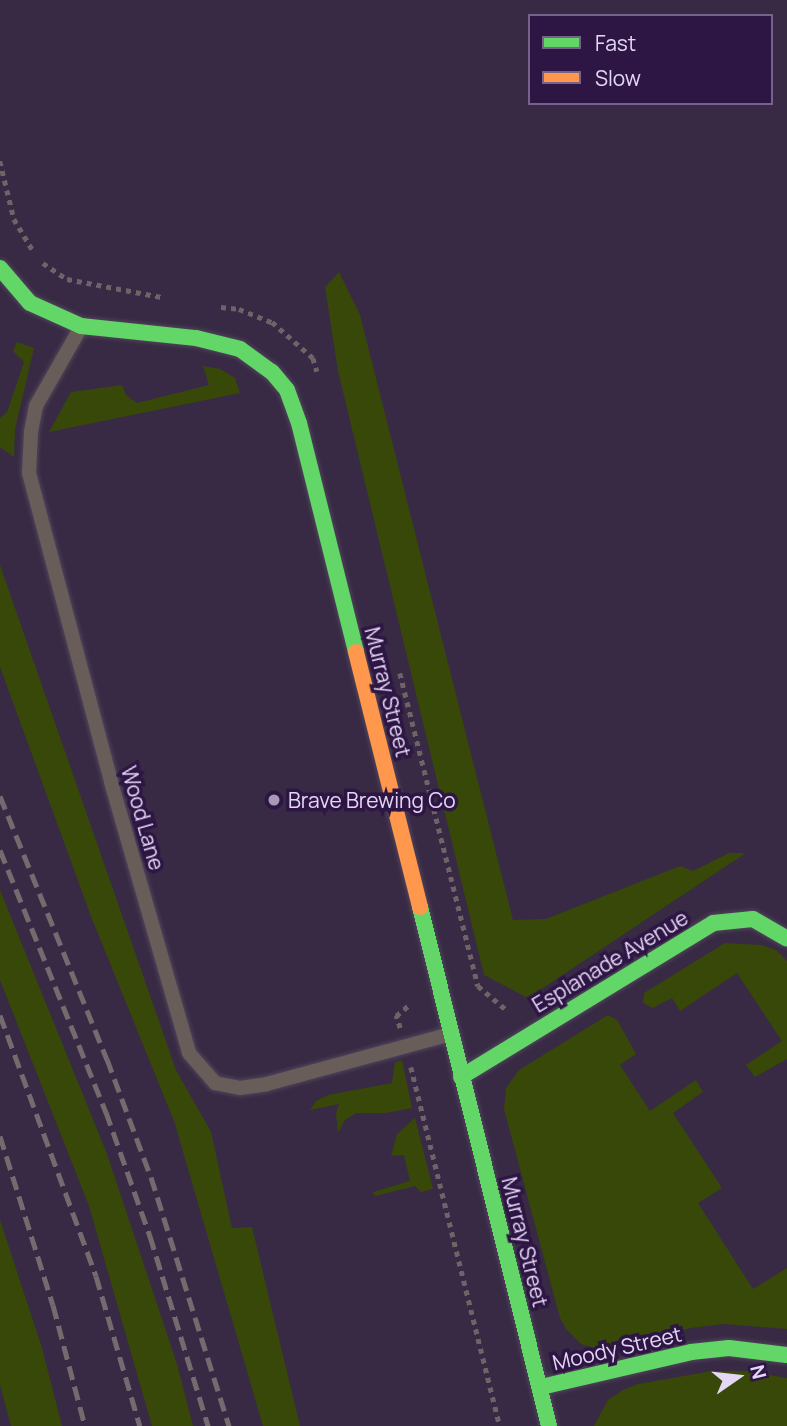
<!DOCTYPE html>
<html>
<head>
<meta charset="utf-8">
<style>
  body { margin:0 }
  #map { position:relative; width:787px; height:1426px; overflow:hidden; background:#382a44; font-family:Manrope,sans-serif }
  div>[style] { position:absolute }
  .green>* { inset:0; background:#374809 }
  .path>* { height:4.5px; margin-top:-2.25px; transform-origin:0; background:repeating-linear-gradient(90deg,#6e6366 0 5px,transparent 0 10px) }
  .roads { filter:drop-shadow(0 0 2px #50455b) drop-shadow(0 0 2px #50455b) }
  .lane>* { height:14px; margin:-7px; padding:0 7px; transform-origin:7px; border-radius:7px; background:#685d59 }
  .fast>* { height:16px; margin:-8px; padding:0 8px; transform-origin:8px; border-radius:8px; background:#63d668 }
  .slow>* { height:16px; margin:-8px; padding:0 8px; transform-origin:8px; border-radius:8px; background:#ff974d }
  .rail>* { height:5px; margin-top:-2.5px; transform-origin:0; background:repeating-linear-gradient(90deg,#746b6f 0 14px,transparent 0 21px) }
  .dots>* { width:19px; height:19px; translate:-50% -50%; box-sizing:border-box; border:4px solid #2e1644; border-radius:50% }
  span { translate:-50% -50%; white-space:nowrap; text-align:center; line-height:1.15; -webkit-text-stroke:7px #2e1644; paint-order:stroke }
  .street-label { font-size:21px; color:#e4d7f4 }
  .poi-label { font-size:21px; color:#e4d7f4 }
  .left { translate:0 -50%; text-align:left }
  .legend { position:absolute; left:528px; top:14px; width:245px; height:91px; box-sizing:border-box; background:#2e1644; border:2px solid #77638a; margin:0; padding:9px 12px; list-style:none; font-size:21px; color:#e4d7f4 }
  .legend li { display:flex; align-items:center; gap:14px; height:35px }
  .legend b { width:35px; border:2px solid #77638a }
  .north { position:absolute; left:703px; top:1342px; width:70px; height:70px; -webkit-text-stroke:5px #2e1644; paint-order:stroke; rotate:76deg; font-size:19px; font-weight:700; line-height:28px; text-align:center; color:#e4d7f4 }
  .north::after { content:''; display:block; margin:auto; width:24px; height:32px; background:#e4d7f4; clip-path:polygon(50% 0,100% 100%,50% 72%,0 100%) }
</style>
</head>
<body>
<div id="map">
  <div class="green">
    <i style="clip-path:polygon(339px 272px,360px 315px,513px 920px,546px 919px,680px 866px,693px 871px,729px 853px,746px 853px,528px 998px,484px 975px,338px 371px,325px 287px)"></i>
    <i style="clip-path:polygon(17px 342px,34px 348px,15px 429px,14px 457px,0 447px,0 418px,7px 412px,24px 362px,13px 351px)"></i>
    <i style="clip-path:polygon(203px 366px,220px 369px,235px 378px,240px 393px,49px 432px,71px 392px,122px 385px,126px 395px,137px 403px,209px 385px)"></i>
    <i style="clip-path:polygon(0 565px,176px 1070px,211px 1132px,232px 1228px,252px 1227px,300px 1426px,263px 1426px,174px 1121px,92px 919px,0 667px)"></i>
    <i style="clip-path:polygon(0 890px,107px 1154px,177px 1364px,193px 1426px,152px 1426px,89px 1206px,0 980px)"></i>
    <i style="clip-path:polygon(725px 943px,762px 945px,776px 950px,787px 961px,787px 1059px,755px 1077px,746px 1065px,782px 1041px,737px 973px,680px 1011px,672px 998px,653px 1008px,643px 1003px,644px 993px)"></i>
    <i style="clip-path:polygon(608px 1015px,617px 1020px,636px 1054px,620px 1065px,650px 1111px,696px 1080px,703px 1092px,673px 1113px,722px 1188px,698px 1203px,753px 1289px,787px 1268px,787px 1329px,724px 1324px,691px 1328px,598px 1349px,581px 1344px,566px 1329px,560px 1318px,504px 1109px,506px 1088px,519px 1070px)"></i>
    <i style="clip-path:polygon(402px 1060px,412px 1108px,386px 1113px,356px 1113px,345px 1120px,338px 1133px,336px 1113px,339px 1104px,310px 1110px,316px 1101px,328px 1095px,392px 1083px,395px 1062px)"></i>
    <i style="clip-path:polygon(415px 1118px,433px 1189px,421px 1192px,415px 1186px,375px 1196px,373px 1192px,410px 1181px,404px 1155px,391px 1156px,397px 1134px)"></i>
    <i style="clip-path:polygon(0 1220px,42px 1348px,62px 1426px,11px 1426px,0 1385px)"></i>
    <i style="clip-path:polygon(712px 1371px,747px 1371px,787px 1378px,787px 1426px,594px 1426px,608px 1400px,623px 1390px,638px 1384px)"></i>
  </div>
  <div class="path">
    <i style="left:0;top:161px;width:60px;rotate:76.4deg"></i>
    <i style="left:14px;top:219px;width:37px;rotate:59deg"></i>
    <i style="left:43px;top:263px;width:29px;rotate:34deg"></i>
    <i style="left:67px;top:279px;width:96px;rotate:10.8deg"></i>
    <i style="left:221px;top:307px;width:18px;rotate:6deg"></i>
    <i style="left:239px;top:309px;width:35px;rotate:22deg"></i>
    <i style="left:272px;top:322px;width:55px;rotate:41.3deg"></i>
    <i style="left:313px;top:358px;width:14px;rotate:73deg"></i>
    <i style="left:400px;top:673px;width:323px;rotate:76deg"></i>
    <i style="left:478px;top:986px;width:39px;rotate:40deg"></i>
    <i style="left:400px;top:1028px;width:13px;rotate:-108deg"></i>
    <i style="left:396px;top:1016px;width:17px;rotate:-40deg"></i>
    <i style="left:411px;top:1067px;width:370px;rotate:76.1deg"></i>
  </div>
  <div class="roads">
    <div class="lane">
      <i style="left:81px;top:327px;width:91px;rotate:119.7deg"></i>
      <i style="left:36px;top:406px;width:26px;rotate:101deg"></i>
      <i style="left:31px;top:432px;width:41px;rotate:92.8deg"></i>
      <i style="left:29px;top:473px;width:320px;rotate:75.1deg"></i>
      <i style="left:111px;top:782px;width:282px;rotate:73.9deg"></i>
      <i style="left:189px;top:1053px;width:40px;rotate:49deg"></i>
      <i style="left:215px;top:1083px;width:25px;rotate:11deg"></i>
      <i style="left:240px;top:1088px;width:27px;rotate:-8deg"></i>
      <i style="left:267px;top:1084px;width:191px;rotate:-15.2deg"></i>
    </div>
    <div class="fast">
      <i style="left:0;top:268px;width:46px;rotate:49.4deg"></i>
      <i style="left:30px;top:303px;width:56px;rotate:24.3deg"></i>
      <i style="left:81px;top:326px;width:116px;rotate:6deg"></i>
      <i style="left:196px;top:338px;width:45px;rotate:14deg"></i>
      <i style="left:240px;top:349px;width:39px;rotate:36deg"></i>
      <i style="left:272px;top:372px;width:23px;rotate:50deg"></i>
      <i style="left:287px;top:390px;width:35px;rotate:70deg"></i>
      <i style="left:299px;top:423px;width:236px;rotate:76deg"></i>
      <i style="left:420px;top:907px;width:535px;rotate:76.04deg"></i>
      <i style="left:461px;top:1077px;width:295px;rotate:-31.4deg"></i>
      <i style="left:713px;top:923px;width:40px;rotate:-5.7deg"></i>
      <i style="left:753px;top:919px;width:39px;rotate:30deg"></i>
      <i style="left:541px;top:1387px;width:154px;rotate:-13.1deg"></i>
      <i style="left:691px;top:1352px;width:38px;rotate:-6deg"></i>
      <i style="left:729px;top:1348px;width:58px;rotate:6.9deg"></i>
    </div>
    <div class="slow">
      <i style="left:356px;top:652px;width:263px;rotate:75.9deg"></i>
    </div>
  </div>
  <div class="rail">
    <i style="left:0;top:796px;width:284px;rotate:67.9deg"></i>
    <i style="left:107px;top:1059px;width:126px;rotate:69.6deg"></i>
    <i style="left:151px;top:1177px;width:261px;rotate:72.6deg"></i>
    <i style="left:0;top:850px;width:283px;rotate:68deg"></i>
    <i style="left:106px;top:1112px;width:132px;rotate:70.5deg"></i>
    <i style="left:150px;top:1236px;width:199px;rotate:73deg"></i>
    <i style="left:0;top:1015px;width:278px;rotate:69.8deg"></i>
    <i style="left:96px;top:1276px;width:156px;rotate:73.7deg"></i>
    <i style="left:0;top:1136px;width:177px;rotate:72.6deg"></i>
    <i style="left:53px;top:1305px;width:125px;rotate:75.2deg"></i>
  </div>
  <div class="dots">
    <i style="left:274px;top:800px;background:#a89ab6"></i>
  </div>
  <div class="street-label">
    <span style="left:388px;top:692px;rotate:76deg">Murray Street</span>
    <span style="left:143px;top:818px;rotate:74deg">Wood Lane</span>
    <span style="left:610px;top:961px;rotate:-31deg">Esplanade Avenue</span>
    <span style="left:525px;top:1242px;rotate:76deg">Murray Street</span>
    <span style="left:617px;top:1348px;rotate:-13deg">Moody Street</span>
  </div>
  <div class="poi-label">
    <span class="left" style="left:288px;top:800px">Brave Brewing Co</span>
  </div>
  <ul class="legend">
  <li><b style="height:9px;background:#63d668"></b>Fast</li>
  <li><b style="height:9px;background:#ff974d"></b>Slow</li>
  </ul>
  <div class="north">N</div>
</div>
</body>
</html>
